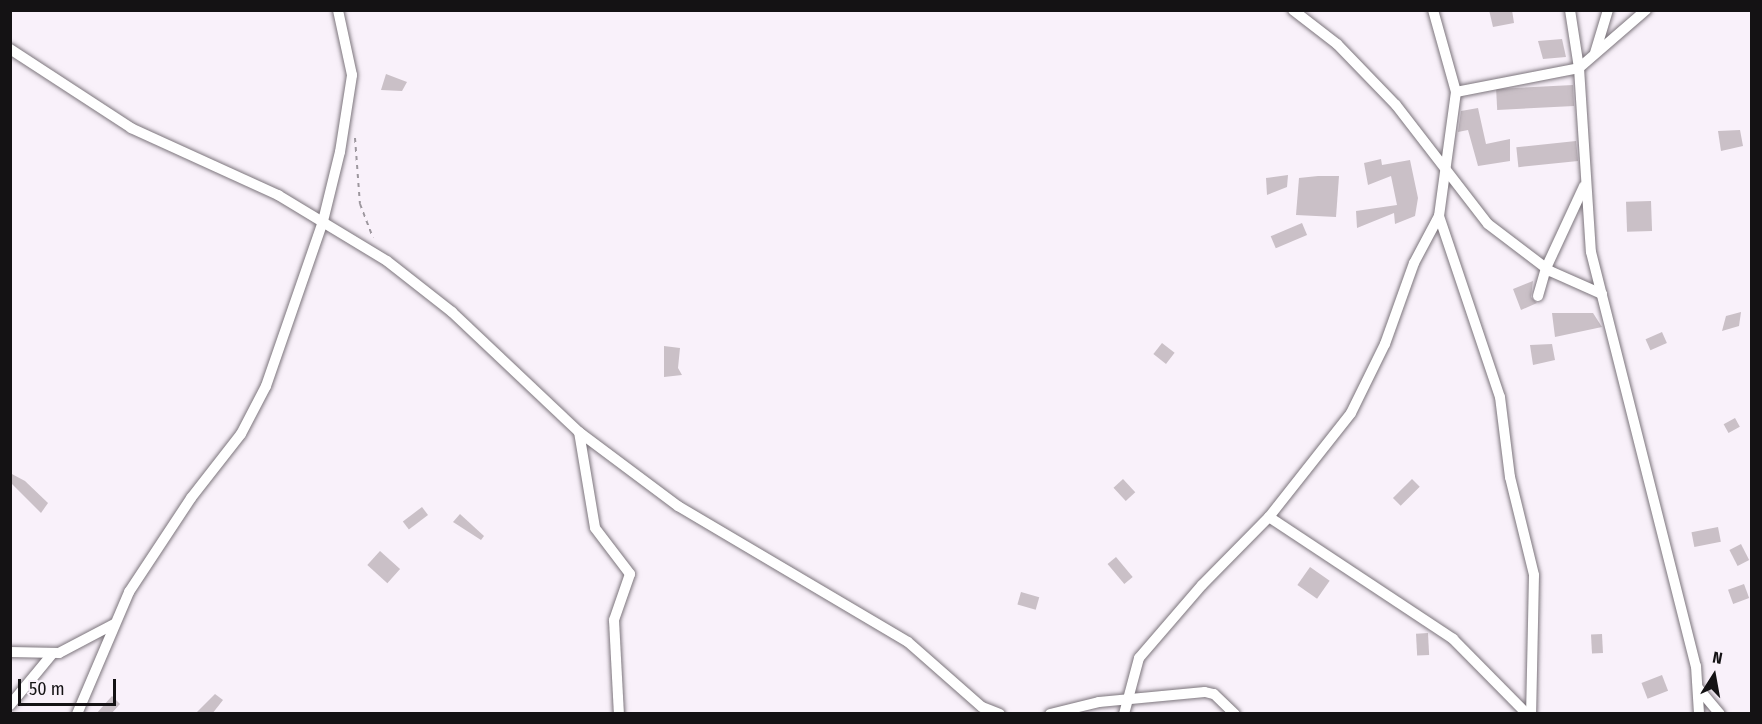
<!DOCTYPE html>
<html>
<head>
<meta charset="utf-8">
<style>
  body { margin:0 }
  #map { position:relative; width:1762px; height:724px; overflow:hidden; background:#f9f1fa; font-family:"Fira Sans Condensed",sans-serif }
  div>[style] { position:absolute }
  .building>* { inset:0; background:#cac0c7; transform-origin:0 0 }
  .path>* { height:2px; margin-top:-1px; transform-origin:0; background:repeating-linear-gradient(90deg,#9d979e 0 4.5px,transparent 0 9px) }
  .roads { filter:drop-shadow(0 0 2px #7c757c) drop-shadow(0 0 2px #7c757c) }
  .minor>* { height:10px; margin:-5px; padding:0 5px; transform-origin:5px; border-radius:5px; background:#fff }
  span { translate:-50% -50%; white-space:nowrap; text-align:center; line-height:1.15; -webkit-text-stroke:6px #f9f1fa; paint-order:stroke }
  .frame { position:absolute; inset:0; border:12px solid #141214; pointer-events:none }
  .north { position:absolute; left:1684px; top:646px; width:60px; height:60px; -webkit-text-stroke:4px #f9f1fa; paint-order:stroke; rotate:11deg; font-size:16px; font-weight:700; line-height:24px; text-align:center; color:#141214 }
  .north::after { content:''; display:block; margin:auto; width:21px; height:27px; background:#141214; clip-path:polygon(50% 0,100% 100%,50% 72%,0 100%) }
  .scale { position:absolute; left:18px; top:679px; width:98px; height:27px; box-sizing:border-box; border:3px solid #141214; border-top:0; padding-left:8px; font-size:18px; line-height:21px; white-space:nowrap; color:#141214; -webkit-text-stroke:4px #f9f1fa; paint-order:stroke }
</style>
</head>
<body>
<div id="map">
  <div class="building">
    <i style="clip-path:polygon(1489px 10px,1512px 10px,1514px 23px,1493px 27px)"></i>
    <i style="clip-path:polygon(1562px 39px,1566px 57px,1543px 59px,1538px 41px)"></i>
    <i style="clip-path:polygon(386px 74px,407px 82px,402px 91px,381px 90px)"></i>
    <i style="left:1573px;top:85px;width:21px;height:77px;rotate:87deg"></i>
    <i style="clip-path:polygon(1478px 108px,1486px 144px,1510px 139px,1510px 161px,1478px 166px,1468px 130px,1458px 132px,1461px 111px)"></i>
    <i style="clip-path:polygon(1740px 130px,1743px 146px,1721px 151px,1718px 131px)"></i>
    <i style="left:1576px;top:141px;width:20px;height:60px;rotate:84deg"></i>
    <i style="clip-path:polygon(1381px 159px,1382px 165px,1410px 160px,1418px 198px,1415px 216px,1395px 224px,1394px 213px,1357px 228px,1356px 211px,1397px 205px,1391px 176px,1368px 185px,1364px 163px)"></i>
    <i style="clip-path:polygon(1288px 175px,1287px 187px,1267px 195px,1266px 178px)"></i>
    <i style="clip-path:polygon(1318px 176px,1339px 176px,1336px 217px,1296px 215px,1299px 178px)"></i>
    <i style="left:1651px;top:201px;width:30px;height:25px;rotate:88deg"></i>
    <i style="left:1302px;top:223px;width:13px;height:34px;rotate:67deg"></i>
    <i style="clip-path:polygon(1533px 281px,1531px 297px,1537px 303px,1521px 310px,1513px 289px)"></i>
    <i style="clip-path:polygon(1741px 312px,1739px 326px,1722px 331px,1726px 316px)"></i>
    <i style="clip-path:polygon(1552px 313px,1593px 313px,1602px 327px,1555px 337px)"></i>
    <i style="left:1662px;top:332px;width:12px;height:18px;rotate:66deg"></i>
    <i style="left:1162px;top:343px;width:16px;height:14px;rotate:38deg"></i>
    <i style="clip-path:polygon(1552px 344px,1555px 360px,1533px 365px,1530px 345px)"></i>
    <i style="clip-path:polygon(664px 346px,680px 348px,678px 368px,682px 375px,664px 377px)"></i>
    <i style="left:1735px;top:418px;width:10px;height:13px;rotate:61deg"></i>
    <i style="clip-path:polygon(10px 473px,25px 481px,48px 503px,41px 513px,10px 482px)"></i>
    <i style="left:1123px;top:479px;width:18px;height:13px;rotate:47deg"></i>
    <i style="left:1412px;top:479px;width:11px;height:27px;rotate:45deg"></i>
    <i style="left:422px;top:507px;width:10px;height:24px;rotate:53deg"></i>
    <i style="clip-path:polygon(460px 514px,484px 536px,481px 540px,453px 522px)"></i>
    <i style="left:1718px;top:527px;width:15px;height:27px;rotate:79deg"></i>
    <i style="left:1741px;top:544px;width:18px;height:13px;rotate:63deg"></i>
    <i style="left:380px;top:551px;width:27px;height:19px;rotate:42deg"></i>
    <i style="left:1116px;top:557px;width:26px;height:11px;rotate:50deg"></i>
    <i style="left:1310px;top:567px;width:24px;height:22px;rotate:35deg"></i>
    <i style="left:1744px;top:584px;width:15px;height:17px;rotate:70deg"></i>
    <i style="left:1021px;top:592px;width:19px;height:13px;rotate:16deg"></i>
    <i style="left:1428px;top:633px;width:22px;height:12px;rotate:87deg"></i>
    <i style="left:1602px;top:634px;width:19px;height:11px;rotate:87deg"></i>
    <i style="left:1662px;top:675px;width:17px;height:22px;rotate:69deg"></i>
    <i style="clip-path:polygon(215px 694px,223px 700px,212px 714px,195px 714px)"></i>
    <i style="clip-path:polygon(112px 696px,120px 704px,111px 714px,96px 714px)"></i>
  </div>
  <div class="path">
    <i style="left:355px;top:138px;width:66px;rotate:85.7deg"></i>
    <i style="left:360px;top:204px;width:36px;rotate:69deg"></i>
  </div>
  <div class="roads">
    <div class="minor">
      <i style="left:1293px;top:10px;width:56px;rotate:37.7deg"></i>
      <i style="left:1337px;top:44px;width:85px;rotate:46deg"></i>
      <i style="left:1396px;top:105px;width:150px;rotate:52.3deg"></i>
      <i style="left:1488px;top:224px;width:78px;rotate:37.2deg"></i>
      <i style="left:1550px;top:271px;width:57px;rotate:23.9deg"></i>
      <i style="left:1433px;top:10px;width:85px;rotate:74.3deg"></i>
      <i style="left:1570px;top:10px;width:59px;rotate:81.2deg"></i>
      <i style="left:1579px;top:68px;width:184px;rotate:86.3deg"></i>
      <i style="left:1591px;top:252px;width:427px;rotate:75.8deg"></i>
      <i style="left:1696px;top:666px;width:48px;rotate:86.4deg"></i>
      <i style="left:10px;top:49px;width:145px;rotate:33.1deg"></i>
      <i style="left:131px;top:128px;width:162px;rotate:24.5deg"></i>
      <i style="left:278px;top:195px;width:127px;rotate:31.2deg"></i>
      <i style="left:387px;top:261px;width:83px;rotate:38.1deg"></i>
      <i style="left:452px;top:312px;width:175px;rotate:43.4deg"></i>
      <i style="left:579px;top:432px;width:124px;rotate:36.8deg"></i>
      <i style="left:678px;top:506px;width:267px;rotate:30.6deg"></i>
      <i style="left:908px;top:642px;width:98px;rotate:41.3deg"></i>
      <i style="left:982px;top:707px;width:19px;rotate:21deg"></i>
      <i style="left:1595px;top:53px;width:45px;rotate:-73.2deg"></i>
      <i style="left:1439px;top:216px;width:191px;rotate:71.4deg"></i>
      <i style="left:1500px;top:397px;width:81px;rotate:82.9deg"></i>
      <i style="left:1510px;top:477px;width:101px;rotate:76.2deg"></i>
      <i style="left:1534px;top:575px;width:139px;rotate:91.2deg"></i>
      <i style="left:1538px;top:296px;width:29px;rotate:-74deg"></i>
      <i style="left:1546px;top:268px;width:90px;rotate:-65.1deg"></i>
      <i style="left:579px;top:432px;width:97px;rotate:80.5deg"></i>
      <i style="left:595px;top:528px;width:58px;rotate:52.7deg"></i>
      <i style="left:630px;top:574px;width:49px;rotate:109.2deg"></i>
      <i style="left:614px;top:620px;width:94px;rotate:87deg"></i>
      <i style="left:1269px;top:517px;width:221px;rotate:33.5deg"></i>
      <i style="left:1453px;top:639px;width:105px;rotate:45.4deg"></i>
      <i style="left:10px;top:652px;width:49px;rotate:1.2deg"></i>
      <i style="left:59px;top:653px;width:62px;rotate:-27.8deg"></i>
      <i style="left:1698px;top:688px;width:34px;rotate:50deg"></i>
      <i style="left:10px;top:705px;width:67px;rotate:-50.4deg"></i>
      <i style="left:77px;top:714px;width:133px;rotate:-66.9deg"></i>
      <i style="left:129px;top:592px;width:113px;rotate:-56.6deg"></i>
      <i style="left:191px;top:498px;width:81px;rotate:-52deg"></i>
      <i style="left:241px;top:434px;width:54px;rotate:-62.5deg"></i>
      <i style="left:266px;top:386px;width:175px;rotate:-70.9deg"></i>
      <i style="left:323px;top:221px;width:71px;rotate:-76.2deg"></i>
      <i style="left:340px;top:152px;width:78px;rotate:-81.1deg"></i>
      <i style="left:352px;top:75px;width:66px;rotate:-102.2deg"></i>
      <i style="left:1050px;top:714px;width:50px;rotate:-13.8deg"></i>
      <i style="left:1099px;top:702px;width:106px;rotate:-5.4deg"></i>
      <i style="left:1205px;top:692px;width:9px;rotate:13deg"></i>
      <i style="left:1214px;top:694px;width:29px;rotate:44deg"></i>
      <i style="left:1124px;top:714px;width:58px;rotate:-75deg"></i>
      <i style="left:1139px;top:658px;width:96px;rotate:-49.2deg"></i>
      <i style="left:1202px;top:585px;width:95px;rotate:-45.4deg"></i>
      <i style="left:1269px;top:517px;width:132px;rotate:-51.7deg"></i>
      <i style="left:1351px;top:413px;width:77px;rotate:-63.8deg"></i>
      <i style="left:1385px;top:344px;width:86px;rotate:-70.3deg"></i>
      <i style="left:1414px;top:263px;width:53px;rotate:-62deg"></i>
      <i style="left:1439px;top:216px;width:125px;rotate:-82.2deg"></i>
      <i style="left:1456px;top:92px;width:125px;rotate:-11deg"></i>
      <i style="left:1579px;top:68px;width:89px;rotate:-40.9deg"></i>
    </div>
  </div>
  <div class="frame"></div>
  <div class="north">N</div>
  <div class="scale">50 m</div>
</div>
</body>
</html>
